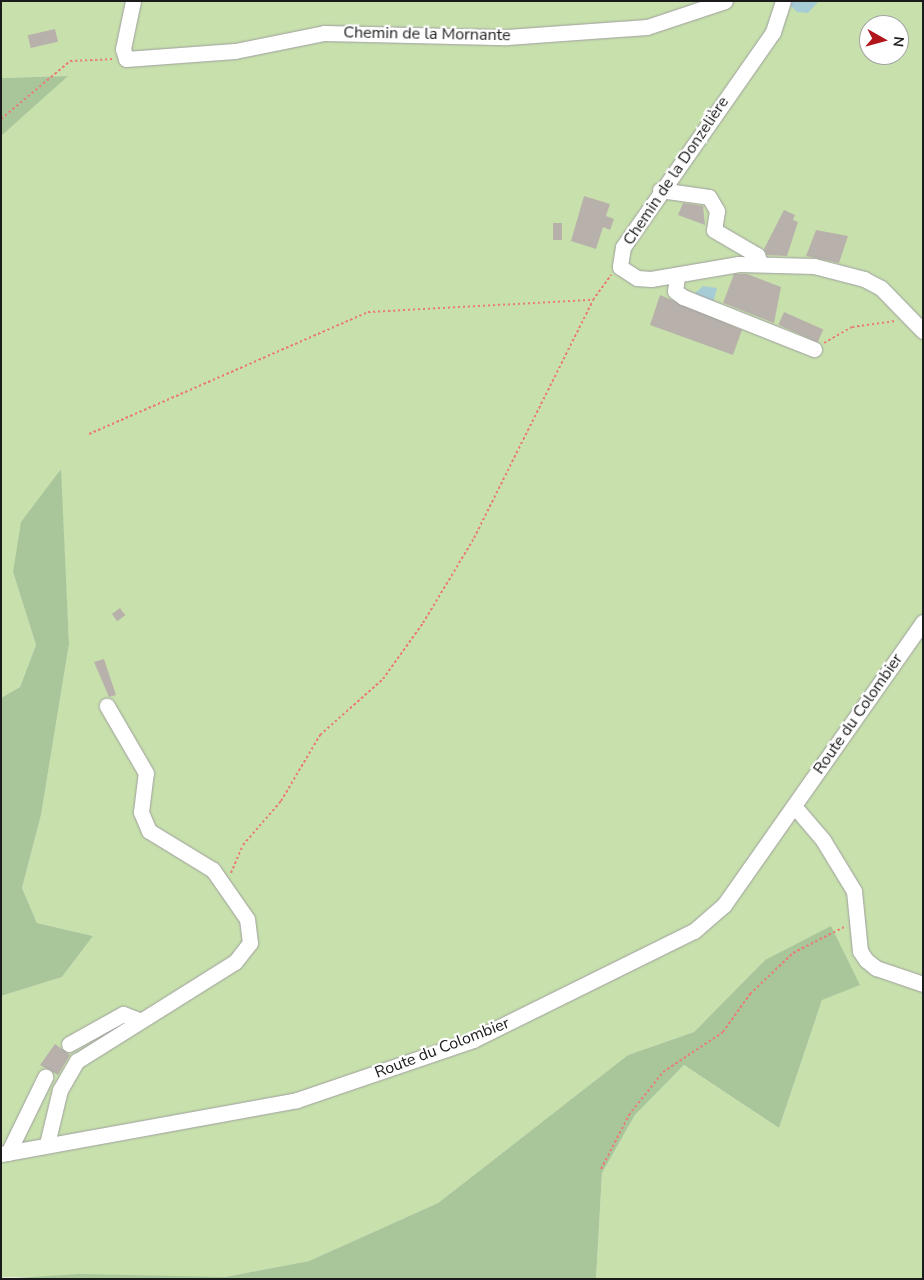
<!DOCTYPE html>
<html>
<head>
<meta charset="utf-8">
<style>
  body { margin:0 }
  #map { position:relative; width:924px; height:1280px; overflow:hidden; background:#ebe8e2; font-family:"Nunito Sans",sans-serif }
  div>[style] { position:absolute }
  .grass>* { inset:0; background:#c8e1ac }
  .forest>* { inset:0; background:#a9c69b }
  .water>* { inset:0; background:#a6ccd5 }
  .building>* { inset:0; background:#b8b1ab; transform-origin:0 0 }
  .path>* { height:2px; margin-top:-1px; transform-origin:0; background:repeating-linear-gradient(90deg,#e97c75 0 2.5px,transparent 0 5px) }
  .roads { filter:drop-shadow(0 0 1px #9f9f9f) drop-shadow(0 0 1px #9f9f9f) }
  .minor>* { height:15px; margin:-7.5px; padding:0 7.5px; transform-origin:7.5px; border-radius:7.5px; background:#fff }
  span { translate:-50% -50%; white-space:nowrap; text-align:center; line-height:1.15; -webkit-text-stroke:4.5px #fff; paint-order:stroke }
  .street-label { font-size:16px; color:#1b1b1b }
  .frame { position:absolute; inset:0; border:2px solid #1b1b1b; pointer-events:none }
  .north { position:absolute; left:859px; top:15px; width:50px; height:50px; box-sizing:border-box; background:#fff; border:1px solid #a4a4a4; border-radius:50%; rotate:97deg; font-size:14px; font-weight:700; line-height:20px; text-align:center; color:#1b1b1b }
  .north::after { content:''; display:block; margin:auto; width:18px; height:22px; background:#b0161c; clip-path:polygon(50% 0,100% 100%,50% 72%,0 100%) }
</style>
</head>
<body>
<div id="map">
  <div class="grass">
    <i style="clip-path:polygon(evenodd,1px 1px,923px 1px,923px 1279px,596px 1279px,602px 1173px,635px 1115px,684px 1065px,779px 1128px,822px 1000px,765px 960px,694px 1032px,628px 1055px,438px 1203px,309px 1261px,225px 1277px,1px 1277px,1px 996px,62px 977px,93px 936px,37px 923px,22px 888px,41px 815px,69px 644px,60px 469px,13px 572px,36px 645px,20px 687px,1px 698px,1px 133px,67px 76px,1px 78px,1px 1px,869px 25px,899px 25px,899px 55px,869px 55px,869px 25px)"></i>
  </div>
  <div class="forest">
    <i style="clip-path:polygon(68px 76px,1px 136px,1px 78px)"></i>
    <i style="clip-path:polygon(61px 469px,69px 644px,41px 815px,22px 888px,37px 923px,93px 936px,62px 977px,1px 996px,1px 698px,20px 687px,36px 645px,13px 572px,21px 522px)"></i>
    <i style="clip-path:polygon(831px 926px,860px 985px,822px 1000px,779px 1128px,684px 1065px,635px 1115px,602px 1173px,596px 1279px,1px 1279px,79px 1274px,225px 1277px,309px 1261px,438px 1203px,628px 1055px,694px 1032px,765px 960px)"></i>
  </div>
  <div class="water">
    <i style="clip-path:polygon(819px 1px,808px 13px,797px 12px,787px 2px)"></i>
    <i style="clip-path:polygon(703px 286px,717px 288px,713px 303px,692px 296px)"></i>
  </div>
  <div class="building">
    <i style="left:55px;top:29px;width:13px;height:28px;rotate:77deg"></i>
    <i style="clip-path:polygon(584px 196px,610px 204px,606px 216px,614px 219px,610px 230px,603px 227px,596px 249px,571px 241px)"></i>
    <i style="clip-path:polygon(683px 203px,703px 206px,705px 225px,678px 215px)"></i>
    <i style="clip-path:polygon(784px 210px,795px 215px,793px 220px,798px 222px,787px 256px,767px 255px,764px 249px)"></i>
    <i style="left:553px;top:223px;width:9px;height:17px"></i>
    <i style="clip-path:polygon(816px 230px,848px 236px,839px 263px,806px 256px)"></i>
    <i style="clip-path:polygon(734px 274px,747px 274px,781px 287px,774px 323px,723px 303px)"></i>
    <i style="clip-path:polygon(660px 295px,742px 330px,733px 355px,650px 325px)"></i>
    <i style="left:784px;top:312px;width:43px;height:14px;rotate:24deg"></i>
    <i style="left:120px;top:608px;width:9px;height:10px;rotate:54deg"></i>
    <i style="clip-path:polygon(104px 659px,116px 695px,109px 697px,94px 662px)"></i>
    <i style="clip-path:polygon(55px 1044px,70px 1055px,58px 1075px,40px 1065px)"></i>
  </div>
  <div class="path">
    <i style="left:1px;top:119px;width:90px;rotate:-40deg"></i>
    <i style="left:70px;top:61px;width:44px;rotate:-2.6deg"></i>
    <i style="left:824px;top:343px;width:32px;rotate:-30deg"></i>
    <i style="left:852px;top:327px;width:44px;rotate:-7.8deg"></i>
    <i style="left:89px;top:434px;width:305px;rotate:-23.6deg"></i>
    <i style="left:368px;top:312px;width:225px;rotate:-3.1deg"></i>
    <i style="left:231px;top:873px;width:30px;rotate:-67deg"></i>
    <i style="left:243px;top:845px;width:58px;rotate:-49.2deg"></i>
    <i style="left:281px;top:801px;width:77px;rotate:-59.4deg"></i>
    <i style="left:320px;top:735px;width:84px;rotate:-41.6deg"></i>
    <i style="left:383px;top:679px;width:69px;rotate:-54.5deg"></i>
    <i style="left:423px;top:623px;width:99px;rotate:-59deg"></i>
    <i style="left:474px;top:538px;width:266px;rotate:-63.4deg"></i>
    <i style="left:593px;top:300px;width:31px;rotate:-54deg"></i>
    <i style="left:601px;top:1169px;width:61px;rotate:-62.6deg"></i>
    <i style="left:629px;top:1115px;width:55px;rotate:-51.7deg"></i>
    <i style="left:663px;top:1072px;width:72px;rotate:-33.7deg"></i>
    <i style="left:723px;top:1032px;width:47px;rotate:-54.6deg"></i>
    <i style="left:750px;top:994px;width:59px;rotate:-43.6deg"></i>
    <i style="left:793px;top:953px;width:57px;rotate:-27deg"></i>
  </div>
  <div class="roads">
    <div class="minor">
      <i style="left:133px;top:1px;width:49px;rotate:101.8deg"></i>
      <i style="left:123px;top:49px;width:10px;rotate:73deg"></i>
      <i style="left:126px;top:59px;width:109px;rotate:-4.2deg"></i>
      <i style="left:235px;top:51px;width:91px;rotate:-11.4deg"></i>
      <i style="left:324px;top:33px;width:183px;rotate:1.3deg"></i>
      <i style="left:507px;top:37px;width:140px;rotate:-4.1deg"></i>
      <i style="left:647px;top:27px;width:82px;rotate:-18.4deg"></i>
      <i style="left:783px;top:1px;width:33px;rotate:108deg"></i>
      <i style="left:773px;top:32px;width:262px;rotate:124.9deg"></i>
      <i style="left:623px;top:247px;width:20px;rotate:99deg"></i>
      <i style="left:620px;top:267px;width:20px;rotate:33deg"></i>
      <i style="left:637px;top:278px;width:14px;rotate:4deg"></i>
      <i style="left:651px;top:279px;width:89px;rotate:-9.7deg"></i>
      <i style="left:739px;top:264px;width:75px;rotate:1.5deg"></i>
      <i style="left:814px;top:266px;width:52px;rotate:14.6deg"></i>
      <i style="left:864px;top:279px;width:19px;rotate:28deg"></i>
      <i style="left:881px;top:288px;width:60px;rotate:45.7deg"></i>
      <i style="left:660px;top:190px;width:49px;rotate:8.1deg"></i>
      <i style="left:709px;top:197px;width:16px;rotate:60deg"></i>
      <i style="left:717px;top:211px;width:19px;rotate:99deg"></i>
      <i style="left:714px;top:230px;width:50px;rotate:30.2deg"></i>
      <i style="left:757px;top:255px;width:9px;rotate:69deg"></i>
      <i style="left:677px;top:277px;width:14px;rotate:98deg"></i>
      <i style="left:675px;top:291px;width:10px;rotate:37deg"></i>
      <i style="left:683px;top:297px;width:141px;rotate:21.7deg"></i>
      <i style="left:794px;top:806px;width:45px;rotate:49.5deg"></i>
      <i style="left:823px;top:840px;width:60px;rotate:58.7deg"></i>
      <i style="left:854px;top:891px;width:60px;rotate:84.3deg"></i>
      <i style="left:860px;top:951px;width:11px;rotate:56deg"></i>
      <i style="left:866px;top:960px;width:13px;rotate:39deg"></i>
      <i style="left:876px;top:968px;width:50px;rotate:18.8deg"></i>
      <i style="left:69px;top:1044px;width:62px;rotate:-29.1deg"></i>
      <i style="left:123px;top:1014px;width:17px;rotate:21deg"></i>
      <i style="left:47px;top:1144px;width:56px;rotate:-76.5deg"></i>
      <i style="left:60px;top:1090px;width:34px;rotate:-60deg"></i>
      <i style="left:77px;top:1061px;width:186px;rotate:-32.1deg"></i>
      <i style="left:235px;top:962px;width:24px;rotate:-52deg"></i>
      <i style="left:250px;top:943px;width:24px;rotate:-97deg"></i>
      <i style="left:247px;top:919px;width:60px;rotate:-124.8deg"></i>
      <i style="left:213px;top:870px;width:75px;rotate:-148.6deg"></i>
      <i style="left:149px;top:831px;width:21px;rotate:-113deg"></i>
      <i style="left:141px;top:812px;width:39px;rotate:-83deg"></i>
      <i style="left:146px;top:773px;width:78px;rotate:-120.2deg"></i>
      <i style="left:8px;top:1153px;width:85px;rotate:-64deg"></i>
      <i style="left:1px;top:1154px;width:301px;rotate:-10.3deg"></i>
      <i style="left:297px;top:1100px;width:186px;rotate:-18.8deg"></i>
      <i style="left:473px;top:1040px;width:246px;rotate:-26.3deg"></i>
      <i style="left:694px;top:931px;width:40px;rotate:-41deg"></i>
      <i style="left:724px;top:905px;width:346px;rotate:-54.9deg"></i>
    </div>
  </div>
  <div class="street-label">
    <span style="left:427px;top:34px;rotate:1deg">Chemin de la Mornante</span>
    <span style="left:676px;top:171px;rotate:-56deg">Chemin de la Donzelière</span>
    <span style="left:858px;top:714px;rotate:-55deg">Route du Colombier</span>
    <span style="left:442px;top:1048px;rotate:-21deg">Route du Colombier</span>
  </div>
  <div class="frame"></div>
  <div class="north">N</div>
</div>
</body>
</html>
